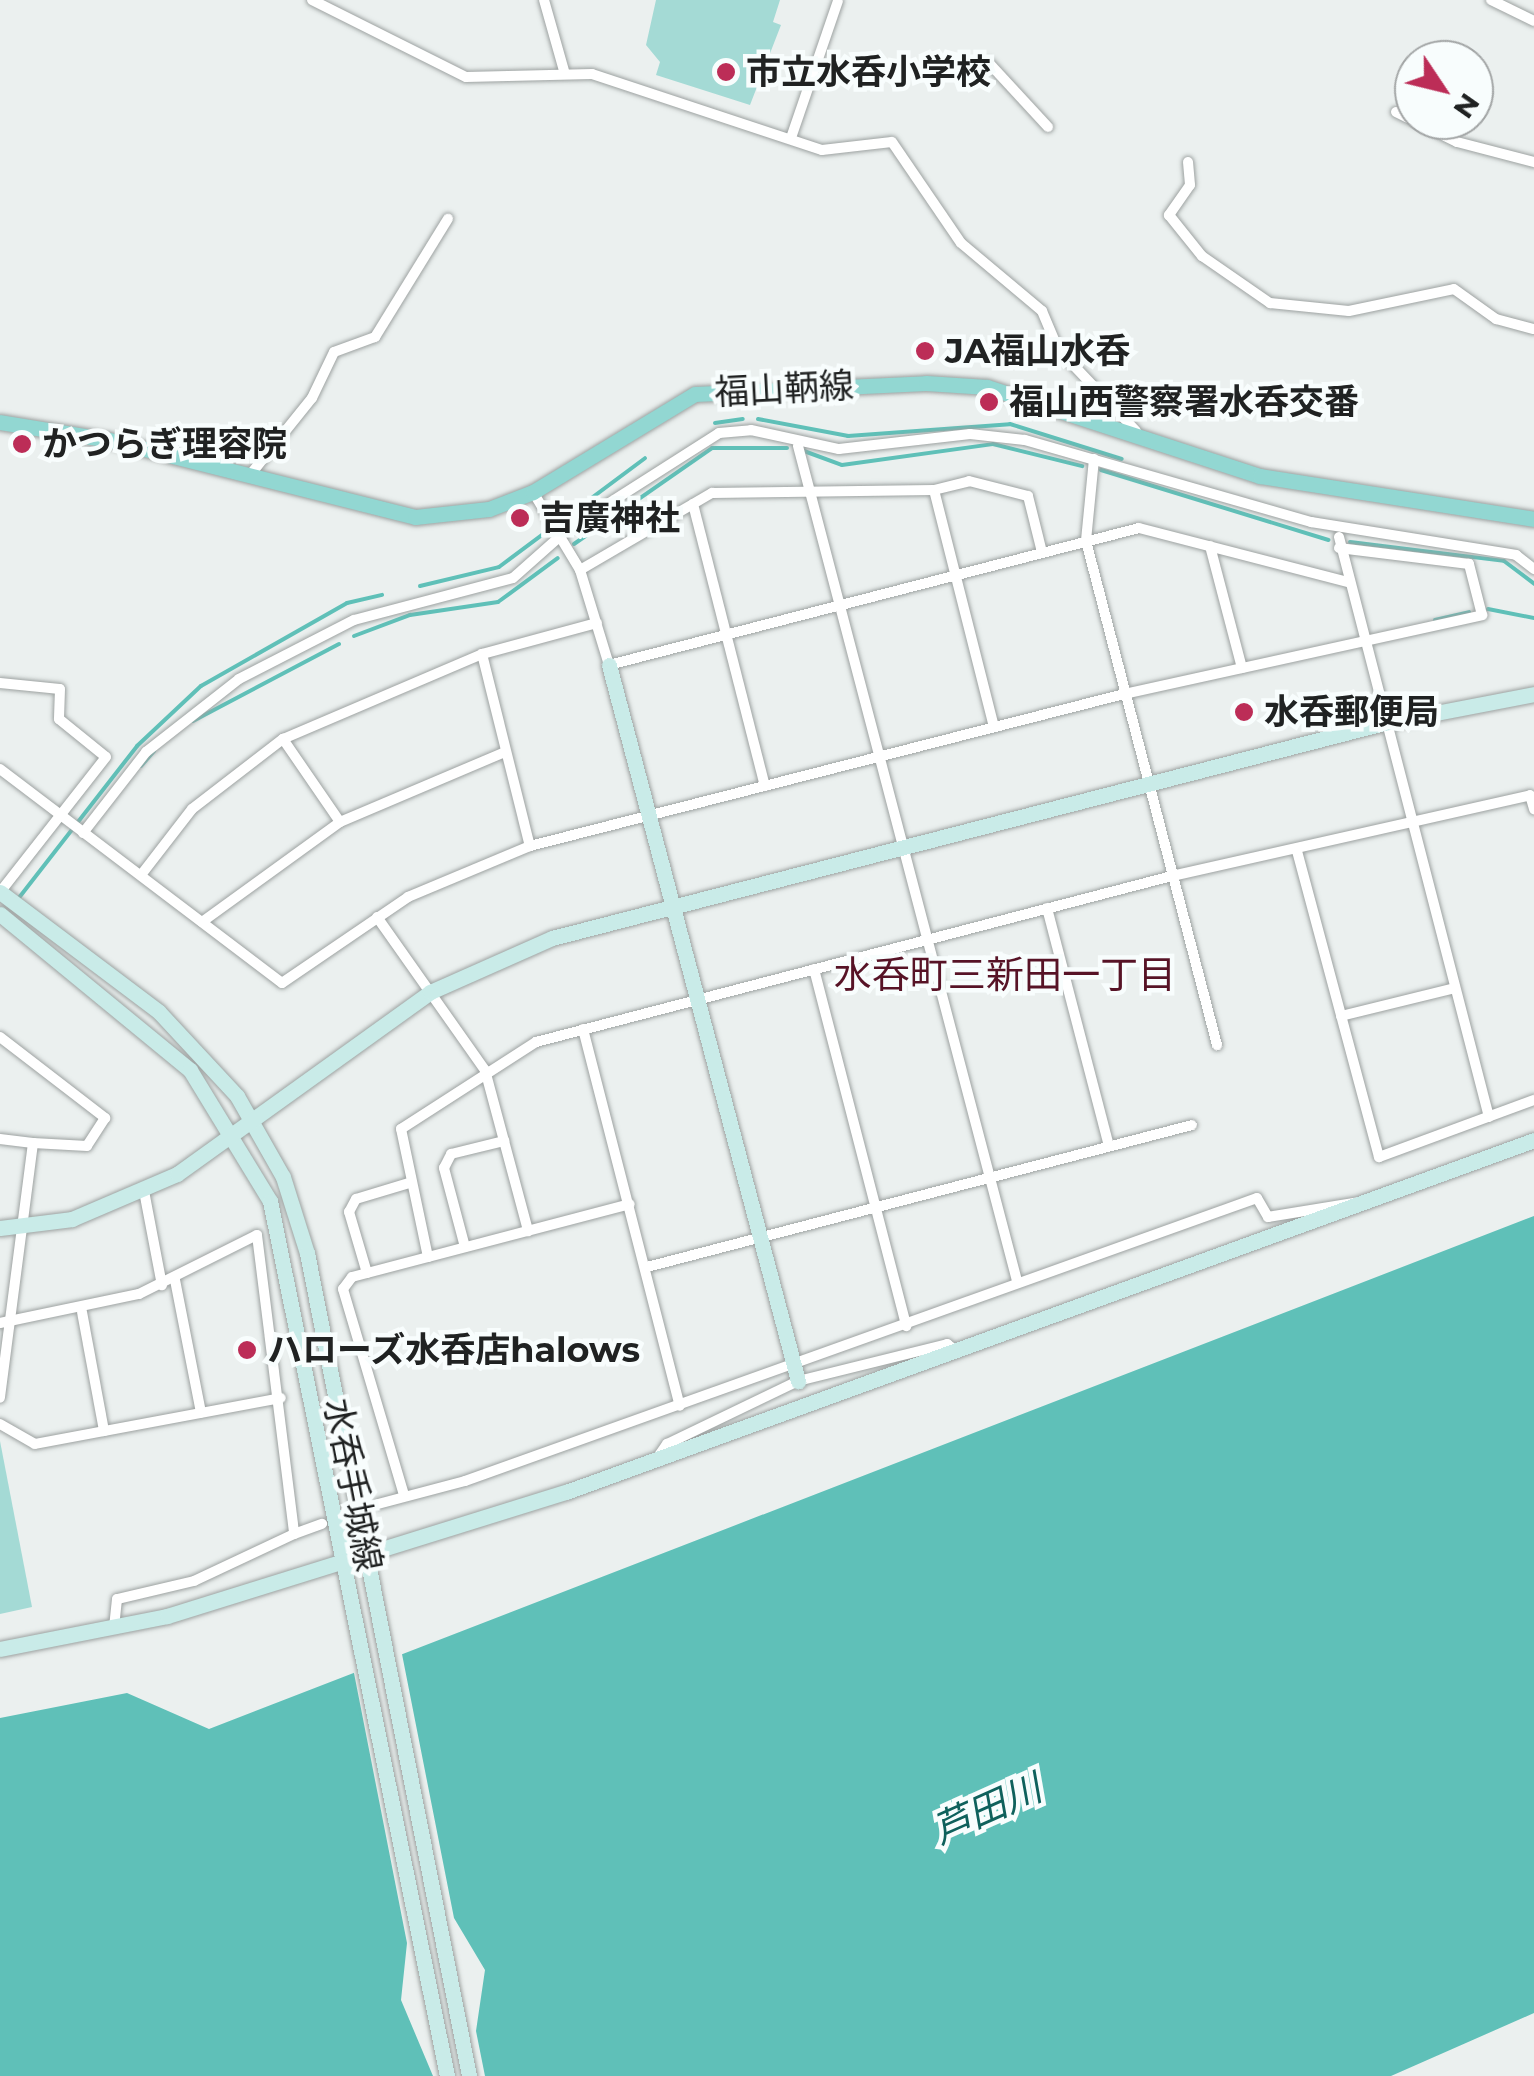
<!DOCTYPE html>
<html>
<head>
<meta charset="utf-8">
<style>
  body { margin:0 }
  #map { position:relative; width:1534px; height:2076px; overflow:hidden; background:#ebf0ef; font-family:Montserrat,"Noto Sans JP",sans-serif }
  div>[style] { position:absolute }
  .green>* { inset:0; background:#a4dad5 }
  .water>* { inset:0; background:#5fc0b8 }
  .pier>* { inset:0; background:#ebf0ef }
  .stream>* { height:4px; margin:-2px; padding:0 2px; transform-origin:2px; border-radius:2px; background:#5fc0b8 }
  .street-tunnel>* { height:10px; margin-top:-5px; transform-origin:0; background:repeating-linear-gradient(90deg,#c2c7c6 0 10px,transparent 0 15px) }
  .roads { filter:drop-shadow(0 0 2px #9da2a1) drop-shadow(0 0 2px #9da2a1) }
  .street>* { height:10px; margin:-5px; padding:0 5px; transform-origin:5px; border-radius:5px; background:#fff }
  .secondary>* { height:15px; margin:-7.5px; padding:0 7.5px; transform-origin:7.5px; border-radius:7.5px; background:#c9ebe8 }
  .primary>* { height:15px; margin:-7.5px; padding:0 7.5px; transform-origin:7.5px; border-radius:7.5px; background:#92d7d2 }
  .dots>* { width:28px; height:28px; translate:-50% -50%; box-sizing:border-box; border:5px solid #f8fdfd; border-radius:50% }
  span { translate:-50% -50%; white-space:nowrap; text-align:center; line-height:1.15; -webkit-text-stroke:9px #f8fdfd; paint-order:stroke }
  .poi-label { font-size:35px; color:#202222; font-weight:700 }
  .left { translate:0 -50%; text-align:left }
  .street-label { font-size:35px; color:#202222 }
  .neighbourhood-label { font-size:38px; color:#571326 }
  .water-label { font-size:38px; color:#0f615c; font-style:italic }
  .north { position:absolute; left:1394px; top:40px; width:100px; height:100px; box-sizing:border-box; background:#f8fdfd; border:2px solid #a2a5a5; border-radius:50%; rotate:125deg; font-size:28px; font-weight:700; line-height:40px; text-align:center; color:#202222 }
  .north::after { content:''; display:block; margin:auto; width:35px; height:45px; background:#bc2d57; clip-path:polygon(50% 0,100% 100%,50% 72%,0 100%) }
</style>
</head>
<body>
<div id="map">
  <div class="green">
    <i style="clip-path:polygon(656px 0,780px 0,773px 22px,781px 25px,750px 105px,656px 75px,660px 62px,646px 45px)"></i>
    <i style="clip-path:polygon(0 1441px,32px 1607px,0 1614px)"></i>
  </div>
  <div class="water">
    <i style="clip-path:polygon(1534px 1216px,1534px 2013px,1391px 2076px,0 2076px,0 1718px,127px 1693px,209px 1729px)"></i>
  </div>
  <div class="pier">
    <i style="clip-path:polygon(401px 1649px,454px 1918px,485px 1970px,476px 2031px,485px 2076px,433px 2076px,401px 2000px,407px 1943px,353px 1668px)"></i>
  </div>
  <div class="stream">
    <i style="left:758px;top:419px;width:92px;rotate:10.7deg"></i>
    <i style="left:848px;top:436px;width:162px;rotate:-4.2deg"></i>
    <i style="left:1010px;top:424px;width:117px;rotate:17.4deg"></i>
    <i style="left:715px;top:423px;width:28px;rotate:-8deg"></i>
    <i style="left:804px;top:451px;width:40px;rotate:20.2deg"></i>
    <i style="left:842px;top:465px;width:152px;rotate:-7.9deg"></i>
    <i style="left:993px;top:444px;width:92px;rotate:13.9deg"></i>
    <i style="left:1101px;top:470px;width:238px;rotate:17.1deg"></i>
    <i style="left:1350px;top:542px;width:155px;rotate:7deg"></i>
    <i style="left:1504px;top:561px;width:38px;rotate:37deg"></i>
    <i style="left:574px;top:544px;width:168px;rotate:-34.8deg"></i>
    <i style="left:712px;top:448px;width:75px"></i>
    <i style="left:420px;top:586px;width:81px;rotate:-13.5deg"></i>
    <i style="left:499px;top:567px;width:182px;rotate:-36.7deg"></i>
    <i style="left:1488px;top:609px;width:47px;rotate:11.1deg"></i>
    <i style="left:1435px;top:620px;width:35px;rotate:-13deg"></i>
    <i style="left:354px;top:636px;width:60px;rotate:-20.6deg"></i>
    <i style="left:410px;top:615px;width:89px;rotate:-8.4deg"></i>
    <i style="left:498px;top:602px;width:74px;rotate:-36.3deg"></i>
    <i style="left:193px;top:721px;width:165px;rotate:-27.8deg"></i>
    <i style="left:141px;top:766px;width:20px;rotate:-49deg"></i>
    <i style="left:18px;top:899px;width:194px;rotate:-52.1deg"></i>
    <i style="left:137px;top:746px;width:88px;rotate:-43.2deg"></i>
    <i style="left:201px;top:686px;width:168px;rotate:-29.6deg"></i>
    <i style="left:347px;top:603px;width:36px;rotate:-13deg"></i>
  </div>
  <div class="street-tunnel">
    <i style="left:332px;top:1521px;width:49px;rotate:-20.3deg"></i>
  </div>
  <div class="roads">
    <div class="street">
      <i style="left:312px;top:0;width:172px;rotate:26.6deg"></i>
      <i style="left:466px;top:77px;width:126px;rotate:-1.4deg"></i>
      <i style="left:592px;top:74px;width:242px;rotate:18.3deg"></i>
      <i style="left:822px;top:150px;width:70px;rotate:-6.5deg"></i>
      <i style="left:892px;top:142px;width:122px;rotate:55.7deg"></i>
      <i style="left:961px;top:243px;width:106px;rotate:40deg"></i>
      <i style="left:1042px;top:311px;width:41px;rotate:67.2deg"></i>
      <i style="left:1058px;top:349px;width:113px;rotate:46.4deg"></i>
      <i style="left:544px;top:0;width:77px;rotate:74.2deg"></i>
      <i style="left:1491px;top:0;width:48px;rotate:26deg"></i>
      <i style="left:989px;top:63px;width:87px;rotate:47.3deg"></i>
      <i style="left:1396px;top:112px;width:68px;rotate:26.2deg"></i>
      <i style="left:1457px;top:142px;width:80px;rotate:14.6deg"></i>
      <i style="left:791px;top:138px;width:145px;rotate:-71.1deg"></i>
      <i style="left:1188px;top:162px;width:23px;rotate:85deg"></i>
      <i style="left:1190px;top:185px;width:37px;rotate:125deg"></i>
      <i style="left:1169px;top:215px;width:53px;rotate:51.2deg"></i>
      <i style="left:1202px;top:256px;width:83px;rotate:34.7deg"></i>
      <i style="left:1270px;top:303px;width:79px;rotate:5.8deg"></i>
      <i style="left:1349px;top:311px;width:107px;rotate:-11.8deg"></i>
      <i style="left:1454px;top:289px;width:52px;rotate:35.5deg"></i>
      <i style="left:1496px;top:319px;width:39px;rotate:15deg"></i>
      <i style="left:798px;top:446px;width:863px;rotate:75.3deg"></i>
      <i style="left:1094px;top:459px;width:82px;rotate:95.6deg"></i>
      <i style="left:1086px;top:541px;width:521px;rotate:75.43deg"></i>
      <i style="left:250px;top:475px;width:99px;rotate:-51.2deg"></i>
      <i style="left:312px;top:398px;width:51px;rotate:-64.4deg"></i>
      <i style="left:334px;top:352px;width:44px;rotate:-20.1deg"></i>
      <i style="left:375px;top:337px;width:139px;rotate:-58.3deg"></i>
      <i style="left:934px;top:490px;width:244px;rotate:75.8deg"></i>
      <i style="left:533px;top:492px;width:91px;rotate:58.9deg"></i>
      <i style="left:580px;top:570px;width:99px;rotate:73deg"></i>
      <i style="left:609px;top:665px;width:547px;rotate:-14.49deg"></i>
      <i style="left:1139px;top:528px;width:216px;rotate:14.5deg"></i>
      <i style="left:693px;top:504px;width:291px;rotate:75.7deg"></i>
      <i style="left:1339px;top:537px;width:599px;rotate:75.5deg"></i>
      <i style="left:1210px;top:546px;width:126px;rotate:75.3deg"></i>
      <i style="left:580px;top:570px;width:153px;rotate:-30.3deg"></i>
      <i style="left:712px;top:493px;width:222px;rotate:-0.8deg"></i>
      <i style="left:934px;top:490px;width:36px;rotate:-14deg"></i>
      <i style="left:969px;top:481px;width:61px;rotate:14.3deg"></i>
      <i style="left:1028px;top:496px;width:58px;rotate:76deg"></i>
      <i style="left:482px;top:654px;width:198px;rotate:76deg"></i>
      <i style="left:0;top:683px;width:60px;rotate:5.7deg"></i>
      <i style="left:60px;top:689px;width:30px;rotate:92deg"></i>
      <i style="left:59px;top:719px;width:60px;rotate:39deg"></i>
      <i style="left:106px;top:757px;width:172px;rotate:128.1deg"></i>
      <i style="left:505px;top:752px;width:179px;rotate:157deg"></i>
      <i style="left:340px;top:822px;width:101px;rotate:-124.5deg"></i>
      <i style="left:283px;top:739px;width:216px;rotate:-23.1deg"></i>
      <i style="left:482px;top:654px;width:119px;rotate:-15.1deg"></i>
      <i style="left:0;top:769px;width:354px;rotate:37.2deg"></i>
      <i style="left:282px;top:983px;width:153px;rotate:-34.3deg"></i>
      <i style="left:408px;top:897px;width:132px;rotate:-22.7deg"></i>
      <i style="left:530px;top:846px;width:613px;rotate:-14.35deg"></i>
      <i style="left:1124px;top:694px;width:367px;rotate:-12.4deg"></i>
      <i style="left:1482px;top:615px;width:53px;rotate:-104.3deg"></i>
      <i style="left:1469px;top:564px;width:131px;rotate:-173deg"></i>
      <i style="left:83px;top:833px;width:103px;rotate:-52.1deg"></i>
      <i style="left:146px;top:752px;width:118px;rotate:-38.1deg"></i>
      <i style="left:239px;top:679px;width:129px;rotate:-27.2deg"></i>
      <i style="left:354px;top:620px;width:164px;rotate:-14.8deg"></i>
      <i style="left:513px;top:578px;width:72px;rotate:-41.6deg"></i>
      <i style="left:567px;top:530px;width:180px;rotate:-32.5deg"></i>
      <i style="left:719px;top:433px;width:32px;rotate:-5deg"></i>
      <i style="left:751px;top:430px;width:90px;rotate:12.2deg"></i>
      <i style="left:839px;top:449px;width:132px;rotate:-6.5deg"></i>
      <i style="left:970px;top:434px;width:55px;rotate:6.2deg"></i>
      <i style="left:1025px;top:440px;width:298px;rotate:16deg"></i>
      <i style="left:1311px;top:522px;width:208px;rotate:9.1deg"></i>
      <i style="left:1516px;top:555px;width:23px;rotate:38deg"></i>
      <i style="left:1297px;top:851px;width:317px;rotate:75deg"></i>
      <i style="left:1379px;top:1157px;width:165px;rotate:-20.2deg"></i>
      <i style="left:141px;top:875px;width:83px;rotate:-52.3deg"></i>
      <i style="left:192px;top:809px;width:115px;rotate:-37.6deg"></i>
      <i style="left:1047px;top:908px;width:246px;rotate:75.4deg"></i>
      <i style="left:377px;top:917px;width:187px;rotate:54.8deg"></i>
      <i style="left:485px;top:1070px;width:167px;rotate:75deg"></i>
      <i style="left:202px;top:922px;width:170px;rotate:-35.9deg"></i>
      <i style="left:814px;top:969px;width:369px;rotate:75.5deg"></i>
      <i style="left:1341px;top:1016px;width:117px;rotate:-13.8deg"></i>
      <i style="left:583px;top:1029px;width:389px;rotate:75.6deg"></i>
      <i style="left:0;top:1037px;width:133px;rotate:37.6deg"></i>
      <i style="left:105px;top:1118px;width:33px;rotate:123deg"></i>
      <i style="left:87px;top:1146px;width:54px;rotate:-176.8deg"></i>
      <i style="left:0;top:1139px;width:33px;rotate:7deg"></i>
      <i style="left:33px;top:1143px;width:257px;rotate:97.4deg"></i>
      <i style="left:144px;top:1191px;width:96px;rotate:79.2deg"></i>
      <i style="left:465px;top:1247px;width:82px;rotate:-104.9deg"></i>
      <i style="left:444px;top:1168px;width:16px;rotate:-63deg"></i>
      <i style="left:451px;top:1154px;width:55px;rotate:-13.8deg"></i>
      <i style="left:428px;top:1257px;width:131px;rotate:-101.9deg"></i>
      <i style="left:401px;top:1129px;width:161px;rotate:-32.8deg"></i>
      <i style="left:536px;top:1042px;width:657px;rotate:-14.63deg"></i>
      <i style="left:1172px;top:876px;width:367px;rotate:-12.7deg"></i>
      <i style="left:1530px;top:795px;width:15px;rotate:74deg"></i>
      <i style="left:647px;top:1267px;width:563px;rotate:-14.6deg"></i>
      <i style="left:367px;top:1273px;width:64px;rotate:-106.4deg"></i>
      <i style="left:349px;top:1212px;width:15px;rotate:-62deg"></i>
      <i style="left:356px;top:1199px;width:55px;rotate:-16.8deg"></i>
      <i style="left:175px;top:1280px;width:135px;rotate:78.9deg"></i>
      <i style="left:82px;top:1312px;width:121px;rotate:79.5deg"></i>
      <i style="left:0;top:1323px;width:142px;rotate:-11.8deg"></i>
      <i style="left:139px;top:1294px;width:132px;rotate:-26.6deg"></i>
      <i style="left:257px;top:1235px;width:301px;rotate:82.9deg"></i>
      <i style="left:294px;top:1534px;width:110px;rotate:154.8deg"></i>
      <i style="left:194px;top:1581px;width:79px;rotate:166.8deg"></i>
      <i style="left:117px;top:1599px;width:27px;rotate:96deg"></i>
      <i style="left:0;top:1424px;width:40px;rotate:29.7deg"></i>
      <i style="left:35px;top:1444px;width:250px;rotate:-10.6deg"></i>
      <i style="left:655px;top:1461px;width:21px;rotate:-55deg"></i>
      <i style="left:667px;top:1444px;width:145px;rotate:-25.7deg"></i>
      <i style="left:798px;top:1381px;width:154px;rotate:-13.9deg"></i>
      <i style="left:947px;top:1344px;width:14px;rotate:36deg"></i>
      <i style="left:404px;top:1495px;width:215px;rotate:-106.5deg"></i>
      <i style="left:343px;top:1289px;width:15px;rotate:-53deg"></i>
      <i style="left:352px;top:1277px;width:287px;rotate:-14.7deg"></i>
      <i style="left:378px;top:1504px;width:90px;rotate:-14.8deg"></i>
      <i style="left:465px;top:1481px;width:841px;rotate:-19.66deg"></i>
      <i style="left:1257px;top:1198px;width:22px;rotate:60deg"></i>
      <i style="left:1268px;top:1217px;width:99px;rotate:-9.3deg"></i>
      <i style="left:294px;top:1534px;width:30px;rotate:-20deg"></i>
    </div>
    <div class="secondary">
      <i style="left:609px;top:665px;width:741px;rotate:75.21deg"></i>
      <i style="left:0;top:892px;width:199px;rotate:37deg"></i>
      <i style="left:159px;top:1012px;width:115px;rotate:47.1deg"></i>
      <i style="left:237px;top:1096px;width:93px;rotate:60.4deg"></i>
      <i style="left:283px;top:1177px;width:80px;rotate:72.5deg"></i>
      <i style="left:307px;top:1253px;width:839px;rotate:78.86deg"></i>
      <i style="left:0;top:914px;width:246px;rotate:39.4deg"></i>
      <i style="left:190px;top:1070px;width:153px;rotate:58.6deg"></i>
      <i style="left:270px;top:1201px;width:893px;rotate:78.56deg"></i>
      <i style="left:0;top:1228px;width:73px;rotate:-7.1deg"></i>
      <i style="left:72px;top:1219px;width:114px;rotate:-23.2deg"></i>
      <i style="left:177px;top:1174px;width:312px;rotate:-35.7deg"></i>
      <i style="left:430px;top:992px;width:133px;rotate:-23.9deg"></i>
      <i style="left:552px;top:938px;width:859px;rotate:-14.49deg"></i>
      <i style="left:1384px;top:723px;width:153px;rotate:-10.9deg"></i>
      <i style="left:0;top:1649px;width:170px;rotate:-11.2deg"></i>
      <i style="left:167px;top:1616px;width:418px;rotate:-17.3deg"></i>
      <i style="left:566px;top:1492px;width:1030px;rotate:-19.98deg"></i>
    </div>
    <div class="primary">
      <i style="left:0;top:422px;width:110px;rotate:9.4deg"></i>
      <i style="left:109px;top:440px;width:316px;rotate:14.1deg"></i>
      <i style="left:415px;top:517px;width:74px;rotate:-6.2deg"></i>
      <i style="left:489px;top:509px;width:47px;rotate:-21.1deg"></i>
      <i style="left:533px;top:492px;width:189px;rotate:-31.2deg"></i>
      <i style="left:695px;top:394px;width:231px;rotate:-2.7deg"></i>
      <i style="left:926px;top:383px;width:61px;rotate:3.8deg"></i>
      <i style="left:987px;top:387px;width:287px;rotate:18.1deg"></i>
      <i style="left:1260px;top:476px;width:277px;rotate:8.9deg"></i>
    </div>
  </div>
  <div class="dots">
    <i style="left:726px;top:72px;background:#bc2d57"></i>
    <i style="left:925px;top:351px;background:#bc2d57"></i>
    <i style="left:989px;top:402px;background:#bc2d57"></i>
    <i style="left:22px;top:444px;background:#bc2d57"></i>
    <i style="left:520px;top:518px;background:#bc2d57"></i>
    <i style="left:1244px;top:712px;background:#bc2d57"></i>
    <i style="left:247px;top:1350px;background:#bc2d57"></i>
  </div>
  <div class="poi-label">
    <span class="left" style="left:746px;top:72px">市立水呑小学校</span>
    <span class="left" style="left:945px;top:351px">JA福山水呑</span>
    <span class="left" style="left:1009px;top:402px">福山西警察署水呑交番</span>
    <span class="left" style="left:42px;top:444px">かつらぎ理容院</span>
    <span class="left" style="left:540px;top:518px">吉廣神社</span>
    <span class="left" style="left:1264px;top:712px">水呑郵便局</span>
    <span class="left" style="left:267px;top:1350px">ハローズ水呑店halows</span>
  </div>
  <div class="street-label">
    <span style="left:784px;top:389px;rotate:-3deg">福山鞆線</span>
    <span style="left:353px;top:1485px;rotate:79deg">水呑手城線</span>
  </div>
  <div class="neighbourhood-label">
    <span style="left:1005px;top:975px">水呑町三新田一丁目</span>
  </div>
  <div class="water-label">
    <span style="left:987px;top:1809px;rotate:-24deg">芦田川</span>
  </div>
  <div class="north">N</div>
</div>
</body>
</html>
